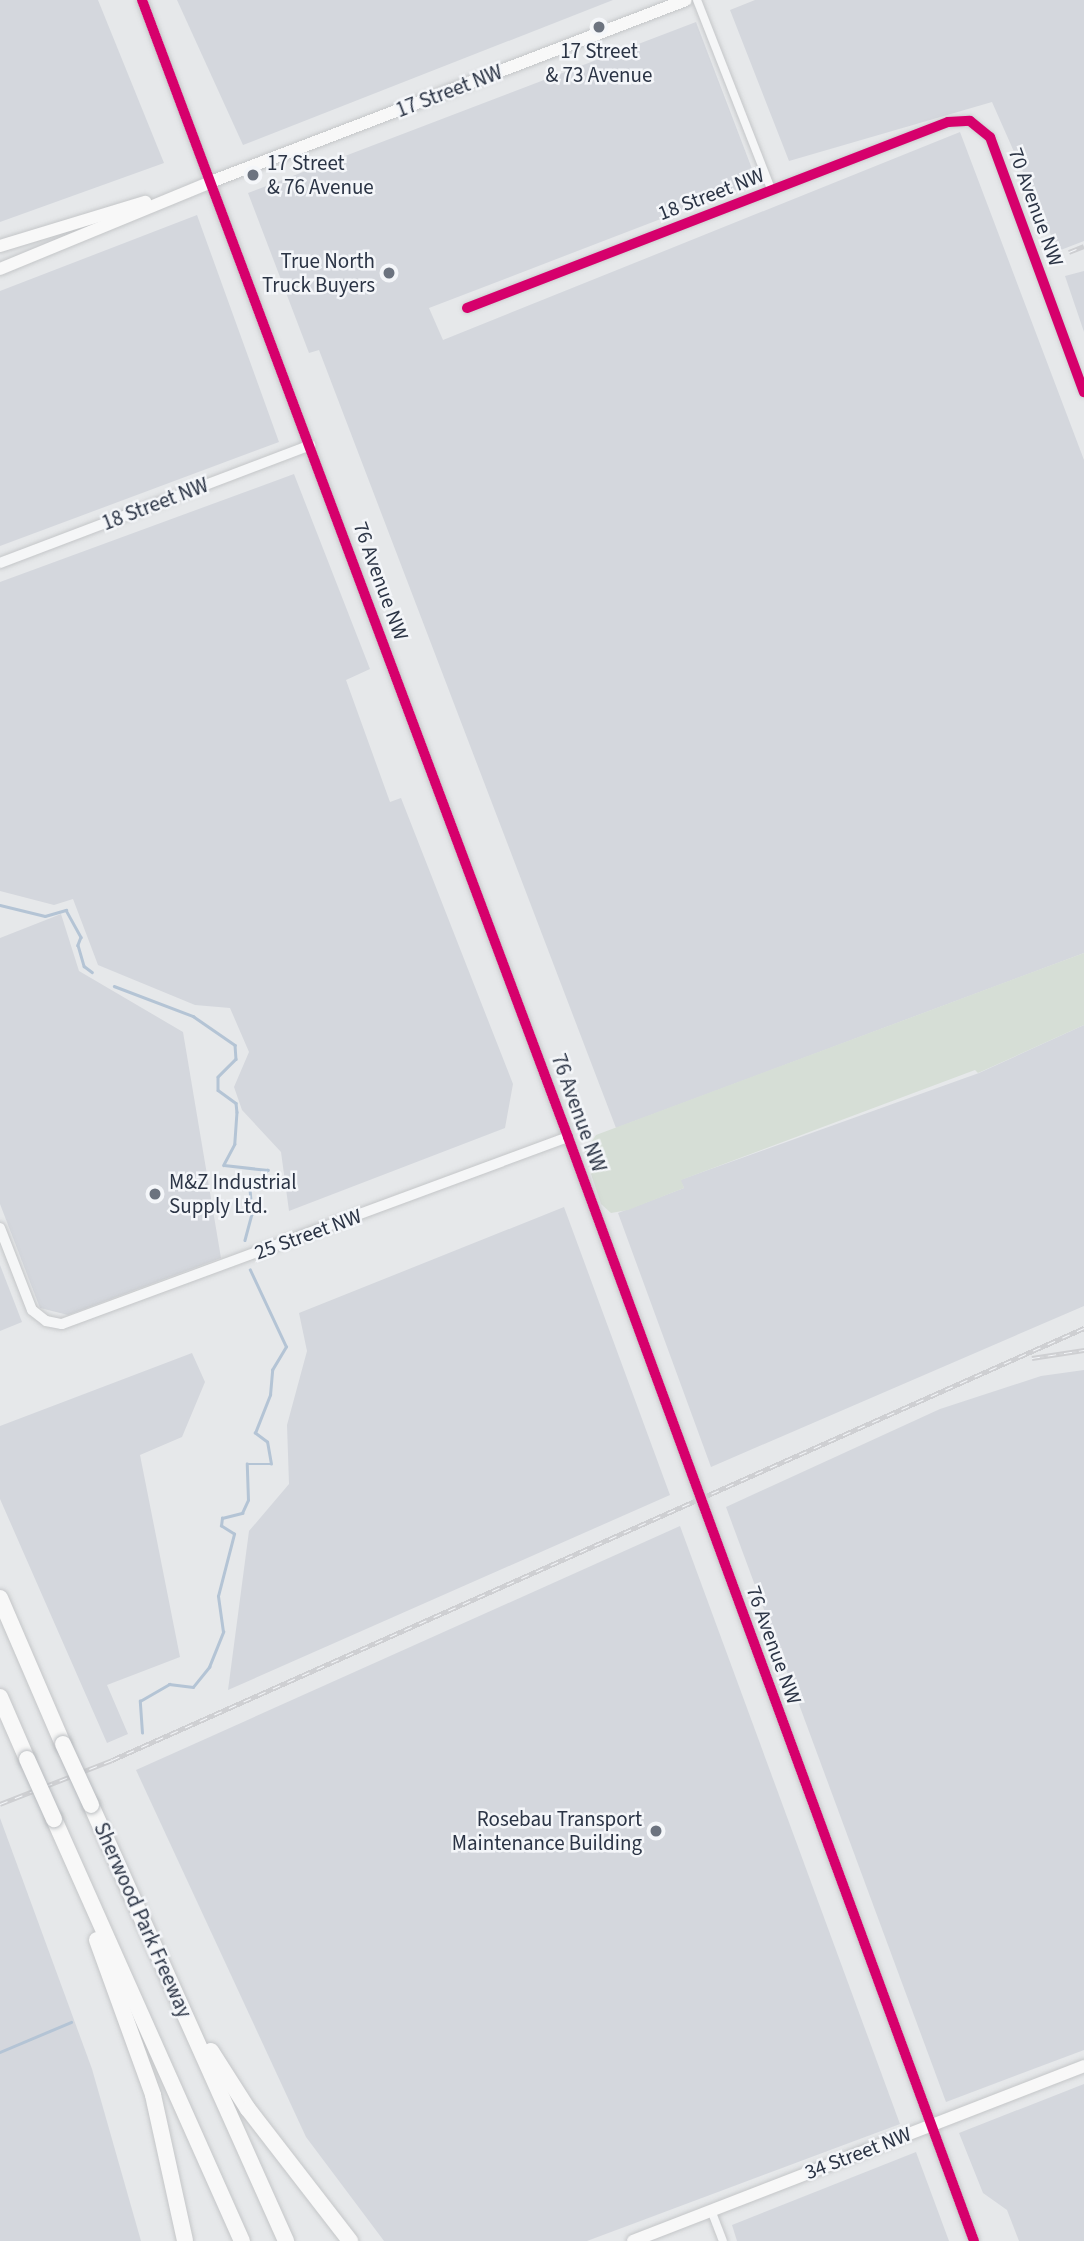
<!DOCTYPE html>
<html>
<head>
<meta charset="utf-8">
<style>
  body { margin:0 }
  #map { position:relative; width:1084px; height:2241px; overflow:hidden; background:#e6e8ea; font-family:"Source Sans 3",sans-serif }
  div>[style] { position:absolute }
  .built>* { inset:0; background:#d4d7dd }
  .green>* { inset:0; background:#d6ded6 }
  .stream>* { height:2.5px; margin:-1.25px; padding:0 1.25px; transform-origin:1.25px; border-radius:1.25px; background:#b4c4d5 }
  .roads { filter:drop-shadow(0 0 2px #c4c6c8) drop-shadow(0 0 2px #c4c6c8) }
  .minor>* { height:8px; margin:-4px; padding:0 4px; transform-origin:4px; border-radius:4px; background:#f5f6f7 }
  .tertiary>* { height:10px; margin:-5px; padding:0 5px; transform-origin:5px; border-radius:5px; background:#f5f6f7 }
  .secondary>* { height:12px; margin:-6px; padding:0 6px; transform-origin:6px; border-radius:6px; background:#f8f8f8 }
  .motorway>* { height:16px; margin:-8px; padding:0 8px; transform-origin:8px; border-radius:8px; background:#f8f8f8 }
  .rail>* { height:5px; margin-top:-2.5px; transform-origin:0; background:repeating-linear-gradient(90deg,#f4f6f9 0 8px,#cecfd2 0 16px); box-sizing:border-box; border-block:2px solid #cecfd2 }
  .bridges { filter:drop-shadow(0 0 2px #b8bbbf) drop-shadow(0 0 2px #b8bbbf) }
  .motorway-bridge>* { height:16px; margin:-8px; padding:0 8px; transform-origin:8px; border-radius:8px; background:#f8f8f8 }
  .cycleway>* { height:10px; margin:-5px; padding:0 5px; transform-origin:5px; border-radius:5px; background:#d6006c }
  .dots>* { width:19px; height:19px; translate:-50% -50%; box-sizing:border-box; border:4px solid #f4f6f9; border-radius:50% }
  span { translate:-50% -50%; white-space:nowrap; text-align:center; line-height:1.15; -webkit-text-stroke:5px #f4f6f9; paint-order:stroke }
  .poi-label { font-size:21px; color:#2b3445 }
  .left { translate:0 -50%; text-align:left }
  .right { translate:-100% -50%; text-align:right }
  .street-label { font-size:21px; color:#2b3445 }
</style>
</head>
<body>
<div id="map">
  <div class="built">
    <i style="clip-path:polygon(0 0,98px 0,164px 163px,0 222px)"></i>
    <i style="clip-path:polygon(177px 0,613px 0,243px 145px)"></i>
    <i style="clip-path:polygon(755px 0,1084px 0,1084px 241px,1058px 251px,992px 102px,789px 161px,730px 10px)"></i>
    <i style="clip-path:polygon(696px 22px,757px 182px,429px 308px,443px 340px,960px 132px,1084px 460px,1084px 953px,616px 1128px,319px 350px,309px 353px,248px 193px)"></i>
    <i style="clip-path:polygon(197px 215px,279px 442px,0 546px,0 291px)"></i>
    <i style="clip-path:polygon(1084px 271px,1084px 332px,1065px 276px)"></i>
    <i style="clip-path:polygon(294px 474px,370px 669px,346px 680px,390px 802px,401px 798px,513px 1084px,505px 1128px,289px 1211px,281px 1152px,242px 1110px,234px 1087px,249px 1052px,230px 1008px,195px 1005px,98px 965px,73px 899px,54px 905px,0 891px,0 582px)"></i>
    <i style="clip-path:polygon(61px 914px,79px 971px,183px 1032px,221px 1258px,68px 1315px,40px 1308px,0 1204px,0 938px)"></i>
    <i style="clip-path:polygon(1084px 1025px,1084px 1306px,711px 1467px,618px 1213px,684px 1188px,680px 1180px,979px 1073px)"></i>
    <i style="clip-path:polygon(564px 1207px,670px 1495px,228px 1690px,249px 1531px,289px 1484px,287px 1425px,307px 1351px,299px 1313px)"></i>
    <i style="clip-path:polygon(0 1265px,22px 1322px,0 1331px)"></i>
    <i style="clip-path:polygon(192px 1353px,205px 1382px,182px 1437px,140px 1455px,180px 1657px,107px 1685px,128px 1734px,107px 1743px,0 1499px,0 1426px)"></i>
    <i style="clip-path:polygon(1084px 1370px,1084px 2050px,946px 2102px,726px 1507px,940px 1409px,1041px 1376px)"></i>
    <i style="clip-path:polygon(680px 1526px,900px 2124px,587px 2241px,384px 2241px,306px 2137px,136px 1770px)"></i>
    <i style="clip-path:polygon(0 1818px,92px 2069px,141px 2241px,0 2241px)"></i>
    <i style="clip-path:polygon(1084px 2084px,1084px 2241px,1019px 2241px,1007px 2210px,983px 2193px,959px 2133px)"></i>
    <i style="clip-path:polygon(916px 2152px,949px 2241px,737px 2241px,732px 2225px)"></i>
  </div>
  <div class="green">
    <i style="clip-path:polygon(1084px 953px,1084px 1025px,978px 1073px,975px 1070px,681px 1180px,684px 1188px,628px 1210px,611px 1213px,601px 1204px,584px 1153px,596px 1135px)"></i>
  </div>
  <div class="stream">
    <i style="left:0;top:905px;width:46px;rotate:13.7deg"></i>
    <i style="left:45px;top:916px;width:22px;rotate:-16deg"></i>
    <i style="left:66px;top:910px;width:31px;rotate:61deg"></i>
    <i style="left:81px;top:937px;width:9px;rotate:111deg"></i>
    <i style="left:78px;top:945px;width:22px;rotate:74deg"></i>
    <i style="left:84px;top:966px;width:10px;rotate:37deg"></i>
    <i style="left:114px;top:986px;width:85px;rotate:20.8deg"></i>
    <i style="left:193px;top:1016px;width:51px;rotate:34.6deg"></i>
    <i style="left:235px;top:1045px;width:14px;rotate:86deg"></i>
    <i style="left:236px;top:1059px;width:25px;rotate:135deg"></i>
    <i style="left:218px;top:1077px;width:13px;rotate:90deg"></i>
    <i style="left:218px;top:1090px;width:22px;rotate:36deg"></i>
    <i style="left:236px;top:1103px;width:9px;rotate:84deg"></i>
    <i style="left:237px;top:1112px;width:32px;rotate:94deg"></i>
    <i style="left:235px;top:1144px;width:24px;rotate:118deg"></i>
    <i style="left:224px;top:1165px;width:44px;rotate:6.5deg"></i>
    <i style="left:268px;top:1170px;width:26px;rotate:133deg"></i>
    <i style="left:250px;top:1189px;width:25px;rotate:85deg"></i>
    <i style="left:252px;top:1214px;width:27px;rotate:105deg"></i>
    <i style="left:142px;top:1733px;width:32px;rotate:-94deg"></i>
    <i style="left:140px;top:1701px;width:34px;rotate:-30deg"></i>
    <i style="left:169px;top:1684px;width:24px;rotate:7deg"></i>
    <i style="left:193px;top:1687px;width:26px;rotate:-51deg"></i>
    <i style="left:209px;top:1667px;width:38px;rotate:-68deg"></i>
    <i style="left:223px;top:1632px;width:36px;rotate:-98deg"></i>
    <i style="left:218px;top:1596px;width:64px;rotate:-75.5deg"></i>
    <i style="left:234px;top:1534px;width:15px;rotate:-148deg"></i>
    <i style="left:221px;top:1526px;width:8px;rotate:-83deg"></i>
    <i style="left:222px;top:1518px;width:21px;rotate:-14deg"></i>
    <i style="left:242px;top:1513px;width:14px;rotate:-65deg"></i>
    <i style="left:248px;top:1500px;width:36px;rotate:-92deg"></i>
    <i style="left:247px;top:1464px;width:24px"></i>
    <i style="left:271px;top:1464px;width:22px;rotate:-100deg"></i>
    <i style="left:267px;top:1442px;width:15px;rotate:-143deg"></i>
    <i style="left:255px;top:1433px;width:41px;rotate:-68.5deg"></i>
    <i style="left:270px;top:1395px;width:25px;rotate:-85deg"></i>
    <i style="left:272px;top:1370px;width:27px;rotate:-59deg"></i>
    <i style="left:286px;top:1347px;width:85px;rotate:-115.1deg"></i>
    <i style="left:0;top:2052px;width:77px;rotate:-22.9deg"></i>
  </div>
  <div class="roads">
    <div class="minor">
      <i style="left:697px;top:0;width:205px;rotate:68.6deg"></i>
      <i style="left:467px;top:308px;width:516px;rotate:-21.14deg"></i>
      <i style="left:948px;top:122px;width:22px;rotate:-3deg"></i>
      <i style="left:970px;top:121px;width:26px;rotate:39deg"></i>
      <i style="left:990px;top:137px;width:272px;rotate:69.8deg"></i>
      <i style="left:711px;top:2210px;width:33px;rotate:69deg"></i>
    </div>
    <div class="tertiary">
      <i style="left:142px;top:0;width:1214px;rotate:69.46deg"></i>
      <i style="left:568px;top:1137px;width:1176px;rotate:69.81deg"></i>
      <i style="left:0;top:563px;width:332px;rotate:-20.8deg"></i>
      <i style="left:0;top:1228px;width:88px;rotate:68.7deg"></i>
      <i style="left:32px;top:1310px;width:18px;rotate:38deg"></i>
      <i style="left:46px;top:1321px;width:16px;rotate:11deg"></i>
      <i style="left:62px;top:1324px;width:539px;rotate:-20.28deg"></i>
    </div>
    <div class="secondary">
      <i style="left:0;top:246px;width:152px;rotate:-16.9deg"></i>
      <i style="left:0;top:269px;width:230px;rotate:-22.4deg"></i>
      <i style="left:213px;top:181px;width:506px;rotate:-20.94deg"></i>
      <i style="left:633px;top:2241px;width:484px;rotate:-21.2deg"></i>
    </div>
    <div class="motorway">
      <i style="left:0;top:1598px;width:159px;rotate:66.7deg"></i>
      <i style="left:0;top:1697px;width:68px;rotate:66.5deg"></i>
      <i style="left:91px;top:1805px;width:478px;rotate:65.9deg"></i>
      <i style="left:54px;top:1819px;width:462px;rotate:66deg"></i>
      <i style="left:97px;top:1940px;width:165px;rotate:70.1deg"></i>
      <i style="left:153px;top:2095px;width:149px;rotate:77.6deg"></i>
      <i style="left:211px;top:2051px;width:69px;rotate:57.5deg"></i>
      <i style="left:248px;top:2109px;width:167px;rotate:52.3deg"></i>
    </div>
  </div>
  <div class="rail">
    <i style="left:1069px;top:252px;width:16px;rotate:-22deg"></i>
    <i style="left:1032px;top:1358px;width:53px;rotate:-8.7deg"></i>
    <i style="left:0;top:1804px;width:120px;rotate:-21.4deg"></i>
    <i style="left:112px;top:1760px;width:1064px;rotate:-23.96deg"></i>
  </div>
  <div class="bridges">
    <div class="motorway-bridge">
      <i style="left:63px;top:1744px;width:67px;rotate:65.3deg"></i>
      <i style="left:27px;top:1759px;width:66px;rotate:65.8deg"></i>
    </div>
  </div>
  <div class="cycleway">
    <i style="left:142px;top:0;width:1214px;rotate:69.46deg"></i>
    <i style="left:568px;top:1137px;width:1176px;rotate:69.81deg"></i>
    <i style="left:467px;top:308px;width:516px;rotate:-21.14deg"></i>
    <i style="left:948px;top:122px;width:22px;rotate:-3deg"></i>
    <i style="left:970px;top:121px;width:26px;rotate:39deg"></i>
    <i style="left:990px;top:137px;width:272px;rotate:69.8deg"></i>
  </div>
  <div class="dots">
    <i style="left:599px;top:27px;background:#6c737f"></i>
    <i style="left:253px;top:175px;background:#6c737f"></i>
    <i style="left:389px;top:273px;background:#6c737f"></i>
    <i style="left:155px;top:1194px;background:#6c737f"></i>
    <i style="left:656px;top:1831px;background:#6c737f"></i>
  </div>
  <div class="poi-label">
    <span style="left:599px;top:63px">17 Street<br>&amp; 73 Avenue</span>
    <span class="left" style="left:267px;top:175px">17 Street<br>&amp; 76 Avenue</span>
    <span class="right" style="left:375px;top:273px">True North<br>Truck Buyers</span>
    <span class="left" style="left:169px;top:1194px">M&amp;Z Industrial<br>Supply Ltd.</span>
    <span class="right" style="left:642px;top:1831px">Rosebau Transport<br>Maintenance Building</span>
  </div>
  <div class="street-label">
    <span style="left:449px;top:91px;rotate:-21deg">17 Street NW</span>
    <span style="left:711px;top:194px;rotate:-21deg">18 Street NW</span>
    <span style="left:1036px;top:207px;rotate:70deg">70 Avenue NW</span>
    <span style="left:155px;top:504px;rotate:-21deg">18 Street NW</span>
    <span style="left:381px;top:581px;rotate:70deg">76 Avenue NW</span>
    <span style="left:579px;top:1113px;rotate:70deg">76 Avenue NW</span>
    <span style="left:308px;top:1234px;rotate:-20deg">25 Street NW</span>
    <span style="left:774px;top:1645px;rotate:70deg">76 Avenue NW</span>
    <span style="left:143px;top:1920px;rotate:66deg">Sherwood Park Freeway</span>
    <span style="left:858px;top:2153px;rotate:-21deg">34 Street NW</span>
  </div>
</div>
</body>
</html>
